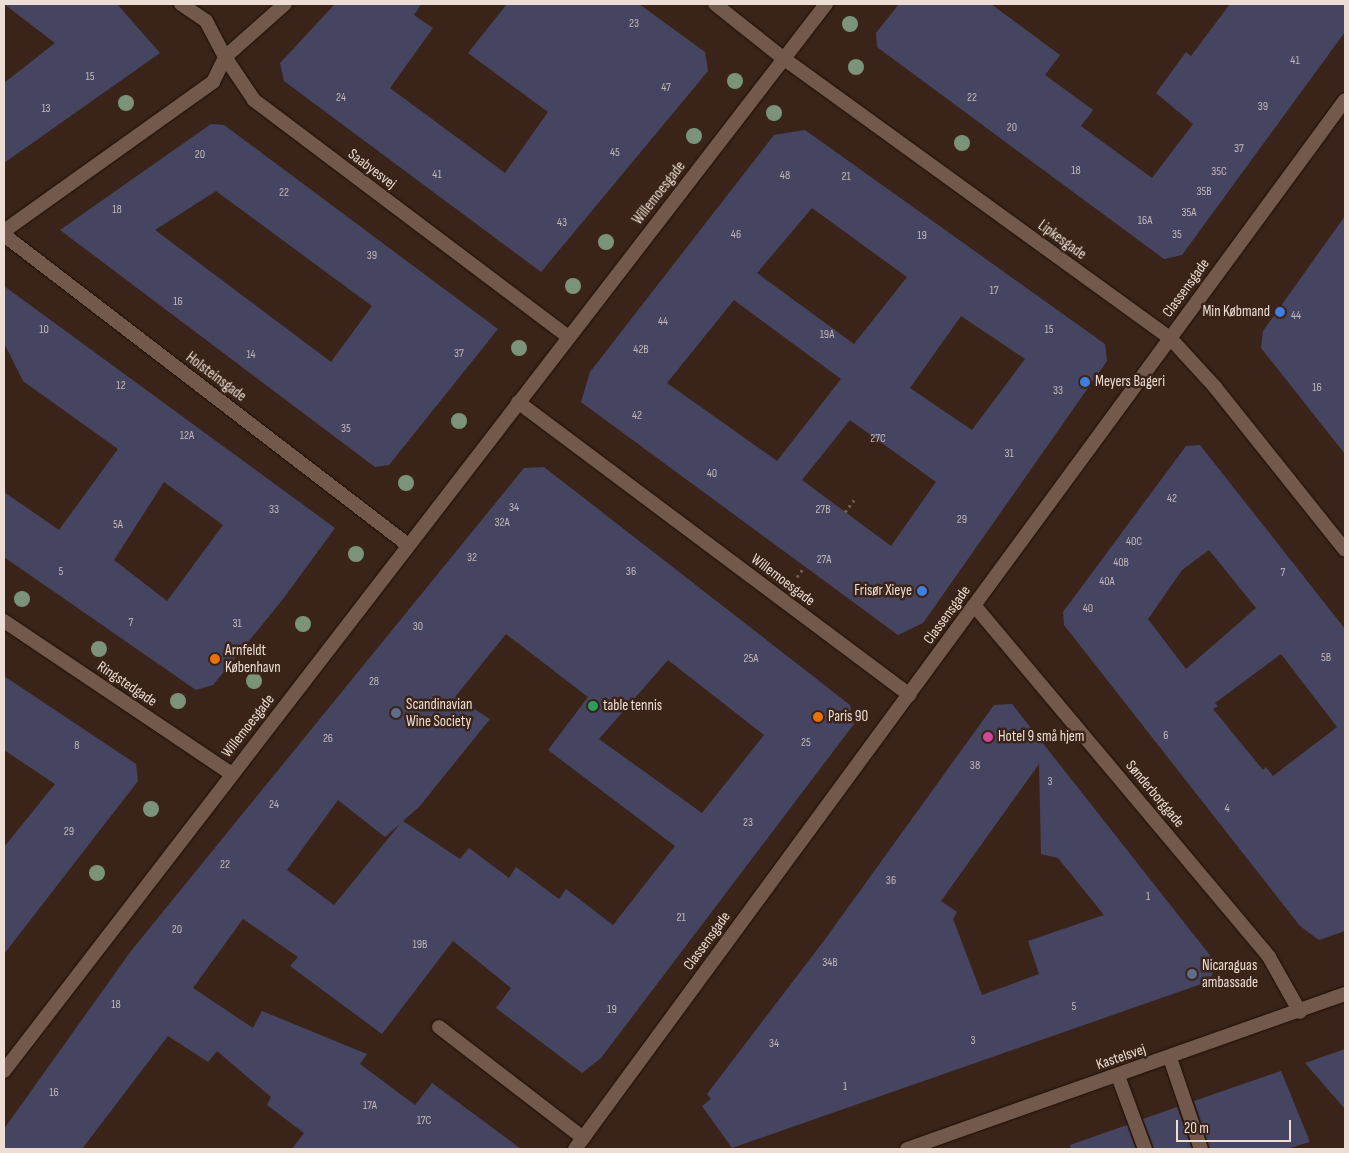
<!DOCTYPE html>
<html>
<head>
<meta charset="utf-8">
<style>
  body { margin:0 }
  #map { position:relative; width:1349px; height:1153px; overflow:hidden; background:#3a2419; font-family:"Sofia Sans Condensed",sans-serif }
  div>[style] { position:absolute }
  .building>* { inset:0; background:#464561 }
  .path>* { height:3px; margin-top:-1.5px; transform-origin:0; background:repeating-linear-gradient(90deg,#715d53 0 2.5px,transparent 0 6.5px) }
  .roads { filter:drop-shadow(0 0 1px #200d03) drop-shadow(0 0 1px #200d03) }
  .service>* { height:14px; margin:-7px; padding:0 7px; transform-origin:7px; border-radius:7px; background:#72594c }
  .minor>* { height:14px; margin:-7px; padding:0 7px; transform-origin:7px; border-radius:7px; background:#72594c }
  .tertiary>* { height:14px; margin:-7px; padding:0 7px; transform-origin:7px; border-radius:7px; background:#72594c }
  .trees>* { width:16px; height:16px; margin:-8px; border-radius:50%; background:#7c937b }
  .dots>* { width:14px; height:14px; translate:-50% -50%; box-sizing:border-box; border:2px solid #3a2419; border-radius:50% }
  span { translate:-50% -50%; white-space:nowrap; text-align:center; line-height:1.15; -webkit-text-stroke:5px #3a2419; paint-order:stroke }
  .number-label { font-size:12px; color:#c2b7b8 }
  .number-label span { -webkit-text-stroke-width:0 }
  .street-label { font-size:15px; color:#ecddd5 }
  .poi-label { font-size:15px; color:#ecddd5 }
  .right { translate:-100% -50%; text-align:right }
  .left { translate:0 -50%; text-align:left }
  .frame { position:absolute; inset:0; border:5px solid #ecddd5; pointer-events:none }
  .scale { position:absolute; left:1176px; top:1120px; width:115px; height:22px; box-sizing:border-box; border:2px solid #ecddd5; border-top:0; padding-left:6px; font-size:15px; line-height:18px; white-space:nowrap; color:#ecddd5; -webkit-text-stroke:4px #3a2419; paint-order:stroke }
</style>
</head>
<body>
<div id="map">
  <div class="building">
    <i style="clip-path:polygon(4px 4px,117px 4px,160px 53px,4px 163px,4px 83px,55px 43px)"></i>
    <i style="clip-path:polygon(335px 4px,421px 4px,414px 15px,433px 28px,390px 88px,505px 173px,548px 112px,468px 53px,507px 4px,639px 4px,705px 52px,708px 71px,541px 272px,284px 81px,280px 63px)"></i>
    <i style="clip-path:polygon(899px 4px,991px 4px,1060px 55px,1045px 75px,1093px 110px,1081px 126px,1152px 178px,1193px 124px,1156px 93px,1186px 52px,1191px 56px,1230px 4px,1345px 4px,1345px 32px,1182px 255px,1164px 259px,877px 47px,876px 33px)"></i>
    <i style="clip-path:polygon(evenodd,211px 124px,224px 125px,498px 329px,389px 465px,375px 467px,60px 230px,211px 124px,216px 191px,372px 306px,331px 362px,155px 230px,216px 191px)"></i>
    <i style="clip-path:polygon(evenodd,805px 130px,1105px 344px,1107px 361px,923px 623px,898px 635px,581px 402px,590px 372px,774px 135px,805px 130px,812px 208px,907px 277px,854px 344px,757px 273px,812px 208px,805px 130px,734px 300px,841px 379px,777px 461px,667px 383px,734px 300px,805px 130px,961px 316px,1025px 359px,972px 430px,910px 388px,961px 316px,805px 130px,850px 420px,936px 482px,891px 546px,802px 480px,850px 420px)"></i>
    <i style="clip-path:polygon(1345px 216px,1345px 454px,1261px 348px,1263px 331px)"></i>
    <i style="clip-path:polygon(evenodd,4px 286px,335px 528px,283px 599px,213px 685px,196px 690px,4px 557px,4px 492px,59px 530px,118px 449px,23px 381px,4px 343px,4px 286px,164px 482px,223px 525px,167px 601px,114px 560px,164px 482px)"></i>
    <i style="clip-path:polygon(evenodd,1200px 445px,1345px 629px,1345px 931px,1319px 940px,1300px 926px,1064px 625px,1063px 612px,1186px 446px,1200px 445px,1209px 550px,1256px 608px,1186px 669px,1148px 619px,1182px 570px,1209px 550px,1200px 445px,1281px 654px,1337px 727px,1273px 776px,1266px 767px,1263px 770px,1213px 709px,1218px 706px,1215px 703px,1281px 654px)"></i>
    <i style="clip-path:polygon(evenodd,544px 467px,850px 705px,854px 724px,601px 1058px,582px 1073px,496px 1008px,511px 988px,453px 941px,382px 1034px,290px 966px,298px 957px,243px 919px,193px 988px,253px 1028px,262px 1011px,367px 1054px,360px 1064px,415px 1105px,432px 1083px,521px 1149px,292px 1149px,304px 1133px,267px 1105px,271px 1097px,217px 1051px,208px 1062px,168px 1036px,82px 1149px,4px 1149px,4px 1129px,131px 951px,524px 468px,544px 467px,506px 634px,588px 697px,548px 750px,675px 846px,613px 925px,566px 889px,559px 899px,516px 867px,509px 878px,469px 848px,460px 859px,403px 821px,419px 807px,490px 719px,455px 697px,506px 634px,544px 467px,668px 660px,764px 735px,702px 813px,599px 739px,668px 660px,544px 467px,338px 800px,385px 837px,400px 824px,334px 905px,287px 870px,338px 800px)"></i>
    <i style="clip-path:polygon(4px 676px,136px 764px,138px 781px,4px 954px,4px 847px,55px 784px,4px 750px)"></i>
    <i style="clip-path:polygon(evenodd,1012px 704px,1216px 963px,1210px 981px,732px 1148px,702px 1106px,711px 1099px,707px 1094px,826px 938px,994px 705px,1012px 704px,1039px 764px,1041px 854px,1058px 858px,1104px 915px,1028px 941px,1039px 974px,982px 995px,953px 919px,957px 912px,941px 901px,1039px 764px)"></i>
    <i style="clip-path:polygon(1345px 1049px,1345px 1109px,1305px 1063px)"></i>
    <i style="clip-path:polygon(1281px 1071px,1310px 1142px,1286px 1149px,1210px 1149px,1194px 1101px)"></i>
    <i style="clip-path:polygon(1177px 1107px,1192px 1149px,1154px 1149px,1143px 1119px)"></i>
    <i style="clip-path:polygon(1127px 1125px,1136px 1149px,1071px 1149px,1070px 1145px)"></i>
  </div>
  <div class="path">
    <i style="left:845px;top:512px;width:15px;rotate:-53deg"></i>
    <i style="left:797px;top:577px;width:12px;rotate:-55deg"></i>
  </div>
  <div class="roads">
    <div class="service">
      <i style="left:439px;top:1027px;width:182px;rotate:37.6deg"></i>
      <i style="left:1170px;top:1058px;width:96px;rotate:71.2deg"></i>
      <i style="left:1118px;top:1076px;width:78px;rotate:69.7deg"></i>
    </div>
    <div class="minor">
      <i style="left:181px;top:4px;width:30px;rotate:34deg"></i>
      <i style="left:206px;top:21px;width:41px;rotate:62.2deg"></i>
      <i style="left:225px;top:57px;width:52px;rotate:56deg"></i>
      <i style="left:254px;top:100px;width:393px;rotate:37deg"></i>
      <i style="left:715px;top:4px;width:87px;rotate:38.5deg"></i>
      <i style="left:783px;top:58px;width:478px;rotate:35.9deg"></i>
      <i style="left:1170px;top:338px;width:67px;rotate:47.4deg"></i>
      <i style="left:1215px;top:387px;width:208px;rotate:51.4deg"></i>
      <i style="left:4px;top:231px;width:257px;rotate:-35.5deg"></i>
      <i style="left:213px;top:82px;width:28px;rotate:-64deg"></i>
      <i style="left:225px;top:57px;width:80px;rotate:-41.5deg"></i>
      <i style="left:4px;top:235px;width:509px;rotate:37.5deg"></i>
      <i style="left:518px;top:402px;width:489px;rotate:36.8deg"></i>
      <i style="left:974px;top:605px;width:459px;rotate:50deg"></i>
      <i style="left:1269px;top:957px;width:63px;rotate:60.6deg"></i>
      <i style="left:4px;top:621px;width:275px;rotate:33.9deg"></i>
      <i style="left:4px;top:1071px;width:1347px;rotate:-52.39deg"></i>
      <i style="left:907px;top:1149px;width:465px;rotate:-19.5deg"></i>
    </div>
    <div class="tertiary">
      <i style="left:575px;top:1149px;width:1301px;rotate:-53.72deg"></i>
    </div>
  </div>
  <div class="trees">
    <i style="left:850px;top:24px"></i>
    <i style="left:856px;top:67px"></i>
    <i style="left:735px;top:81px"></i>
    <i style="left:126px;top:103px"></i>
    <i style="left:774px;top:113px"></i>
    <i style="left:694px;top:136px"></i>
    <i style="left:962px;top:143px"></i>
    <i style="left:606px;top:242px"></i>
    <i style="left:573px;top:286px"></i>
    <i style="left:519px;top:348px"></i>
    <i style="left:459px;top:421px"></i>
    <i style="left:406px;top:483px"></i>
    <i style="left:356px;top:554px"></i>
    <i style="left:22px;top:599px"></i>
    <i style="left:303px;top:624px"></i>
    <i style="left:99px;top:649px"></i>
    <i style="left:254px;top:681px"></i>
    <i style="left:178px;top:701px"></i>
    <i style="left:151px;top:809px"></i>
    <i style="left:97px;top:873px"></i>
  </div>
  <div class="dots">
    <i style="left:1280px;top:312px;background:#3f7fe0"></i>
    <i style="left:1085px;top:382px;background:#3f7fe0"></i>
    <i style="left:922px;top:591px;background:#3f7fe0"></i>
    <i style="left:215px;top:659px;background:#e8710a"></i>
    <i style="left:593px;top:706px;background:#2e9e5b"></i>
    <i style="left:396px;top:713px;background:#5c6f8a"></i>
    <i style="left:818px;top:717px;background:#e8710a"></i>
    <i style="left:988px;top:737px;background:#d1479c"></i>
    <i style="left:1192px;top:974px;background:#5c6f8a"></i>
  </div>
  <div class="number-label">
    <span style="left:634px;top:24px">23</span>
    <span style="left:1295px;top:61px">41</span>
    <span style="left:90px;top:77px">15</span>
    <span style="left:666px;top:88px">47</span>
    <span style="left:341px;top:98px">24</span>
    <span style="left:972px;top:98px">22</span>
    <span style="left:1263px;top:107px">39</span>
    <span style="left:46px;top:109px">13</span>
    <span style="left:1012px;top:128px">20</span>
    <span style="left:1239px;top:149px">37</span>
    <span style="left:615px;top:153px">45</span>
    <span style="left:200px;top:155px">20</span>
    <span style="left:1076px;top:171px">18</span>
    <span style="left:1219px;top:172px">35C</span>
    <span style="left:437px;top:175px">41</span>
    <span style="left:785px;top:176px">48</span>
    <span style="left:846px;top:177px">21</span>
    <span style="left:1204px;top:192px">35B</span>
    <span style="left:284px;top:193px">22</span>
    <span style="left:117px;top:210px">18</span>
    <span style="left:1189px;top:213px">35A</span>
    <span style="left:1145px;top:221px">16A</span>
    <span style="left:562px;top:223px">43</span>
    <span style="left:736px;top:235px">46</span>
    <span style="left:1177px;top:235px">35</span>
    <span style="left:922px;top:236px">19</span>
    <span style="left:372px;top:256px">39</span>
    <span style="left:994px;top:291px">17</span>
    <span style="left:178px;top:302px">16</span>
    <span style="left:1296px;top:316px">44</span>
    <span style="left:663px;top:322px">44</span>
    <span style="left:44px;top:330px">10</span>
    <span style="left:1049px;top:330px">15</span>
    <span style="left:827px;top:335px">19A</span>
    <span style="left:641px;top:350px">42B</span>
    <span style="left:459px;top:354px">37</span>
    <span style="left:251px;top:355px">14</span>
    <span style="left:121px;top:386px">12</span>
    <span style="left:1317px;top:388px">16</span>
    <span style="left:1058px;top:391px">33</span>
    <span style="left:637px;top:416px">42</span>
    <span style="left:346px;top:429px">35</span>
    <span style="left:187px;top:436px">12A</span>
    <span style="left:878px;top:439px">27C</span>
    <span style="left:1009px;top:454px">31</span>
    <span style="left:712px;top:474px">40</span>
    <span style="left:1172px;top:499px">42</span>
    <span style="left:514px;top:508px">34</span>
    <span style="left:274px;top:510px">33</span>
    <span style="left:823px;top:510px">27B</span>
    <span style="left:962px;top:520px">29</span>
    <span style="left:502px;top:523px">32A</span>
    <span style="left:118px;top:525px">5A</span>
    <span style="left:1134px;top:542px">40C</span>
    <span style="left:472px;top:558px">32</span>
    <span style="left:824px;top:560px">27A</span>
    <span style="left:1121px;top:563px">40B</span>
    <span style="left:61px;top:572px">5</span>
    <span style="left:631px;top:572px">36</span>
    <span style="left:1283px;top:573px">7</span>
    <span style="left:1107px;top:582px">40A</span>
    <span style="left:1088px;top:609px">40</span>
    <span style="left:131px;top:623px">7</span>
    <span style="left:237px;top:624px">31</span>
    <span style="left:418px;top:627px">30</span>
    <span style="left:1326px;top:658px">5B</span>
    <span style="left:751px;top:659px">25A</span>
    <span style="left:374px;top:682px">28</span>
    <span style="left:1166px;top:736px">6</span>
    <span style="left:328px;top:739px">26</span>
    <span style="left:806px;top:743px">25</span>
    <span style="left:77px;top:746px">8</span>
    <span style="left:975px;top:766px">38</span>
    <span style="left:1050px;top:782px">3</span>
    <span style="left:274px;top:805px">24</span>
    <span style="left:1227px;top:809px">4</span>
    <span style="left:748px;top:823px">23</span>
    <span style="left:69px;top:832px">29</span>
    <span style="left:225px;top:865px">22</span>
    <span style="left:891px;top:881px">36</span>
    <span style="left:1148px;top:897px">1</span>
    <span style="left:681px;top:918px">21</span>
    <span style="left:177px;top:930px">20</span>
    <span style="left:420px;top:945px">19B</span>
    <span style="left:830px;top:963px">34B</span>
    <span style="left:116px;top:1005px">18</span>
    <span style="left:1074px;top:1007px">5</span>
    <span style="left:612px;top:1010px">19</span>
    <span style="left:973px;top:1041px">3</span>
    <span style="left:774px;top:1044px">34</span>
    <span style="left:845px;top:1087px">1</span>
    <span style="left:54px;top:1093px">16</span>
    <span style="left:370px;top:1106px">17A</span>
    <span style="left:424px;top:1121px">17C</span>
  </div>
  <div class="street-label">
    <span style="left:372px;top:169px;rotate:37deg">Saabyesvej</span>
    <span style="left:659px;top:193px;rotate:-52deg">Willemoesgade</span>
    <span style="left:1062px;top:240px;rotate:36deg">Lipkesgade</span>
    <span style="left:1186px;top:288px;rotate:-54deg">Classensgade</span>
    <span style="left:216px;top:377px;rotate:37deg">Holsteinsgade</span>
    <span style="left:783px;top:580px;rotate:37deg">Willemoesgade</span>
    <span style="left:947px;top:615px;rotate:-54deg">Classensgade</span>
    <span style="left:127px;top:684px;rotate:34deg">Ringstedgade</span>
    <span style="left:248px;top:726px;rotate:-52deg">Willemoesgade</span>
    <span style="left:1155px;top:794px;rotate:50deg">Sønderborggade</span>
    <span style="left:707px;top:941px;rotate:-54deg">Classensgade</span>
    <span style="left:1121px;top:1057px;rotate:-19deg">Kastelsvej</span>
  </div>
  <div class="poi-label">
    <span class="right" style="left:1270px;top:312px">Min Købmand</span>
    <span class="left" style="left:1095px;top:382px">Meyers Bageri</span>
    <span class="right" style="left:912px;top:591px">Frisør Xieye</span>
    <span class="left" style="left:225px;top:659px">Arnfeldt<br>København</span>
    <span class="left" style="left:406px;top:713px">Scandinavian<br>Wine Society</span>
    <span class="left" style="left:603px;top:706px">table tennis</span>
    <span class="left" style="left:828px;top:717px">Paris 90</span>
    <span class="left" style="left:998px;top:737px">Hotel 9 små hjem</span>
    <span class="left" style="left:1202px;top:974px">Nicaraguas<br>ambassade</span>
  </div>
  <div class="frame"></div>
  <div class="scale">20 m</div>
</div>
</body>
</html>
